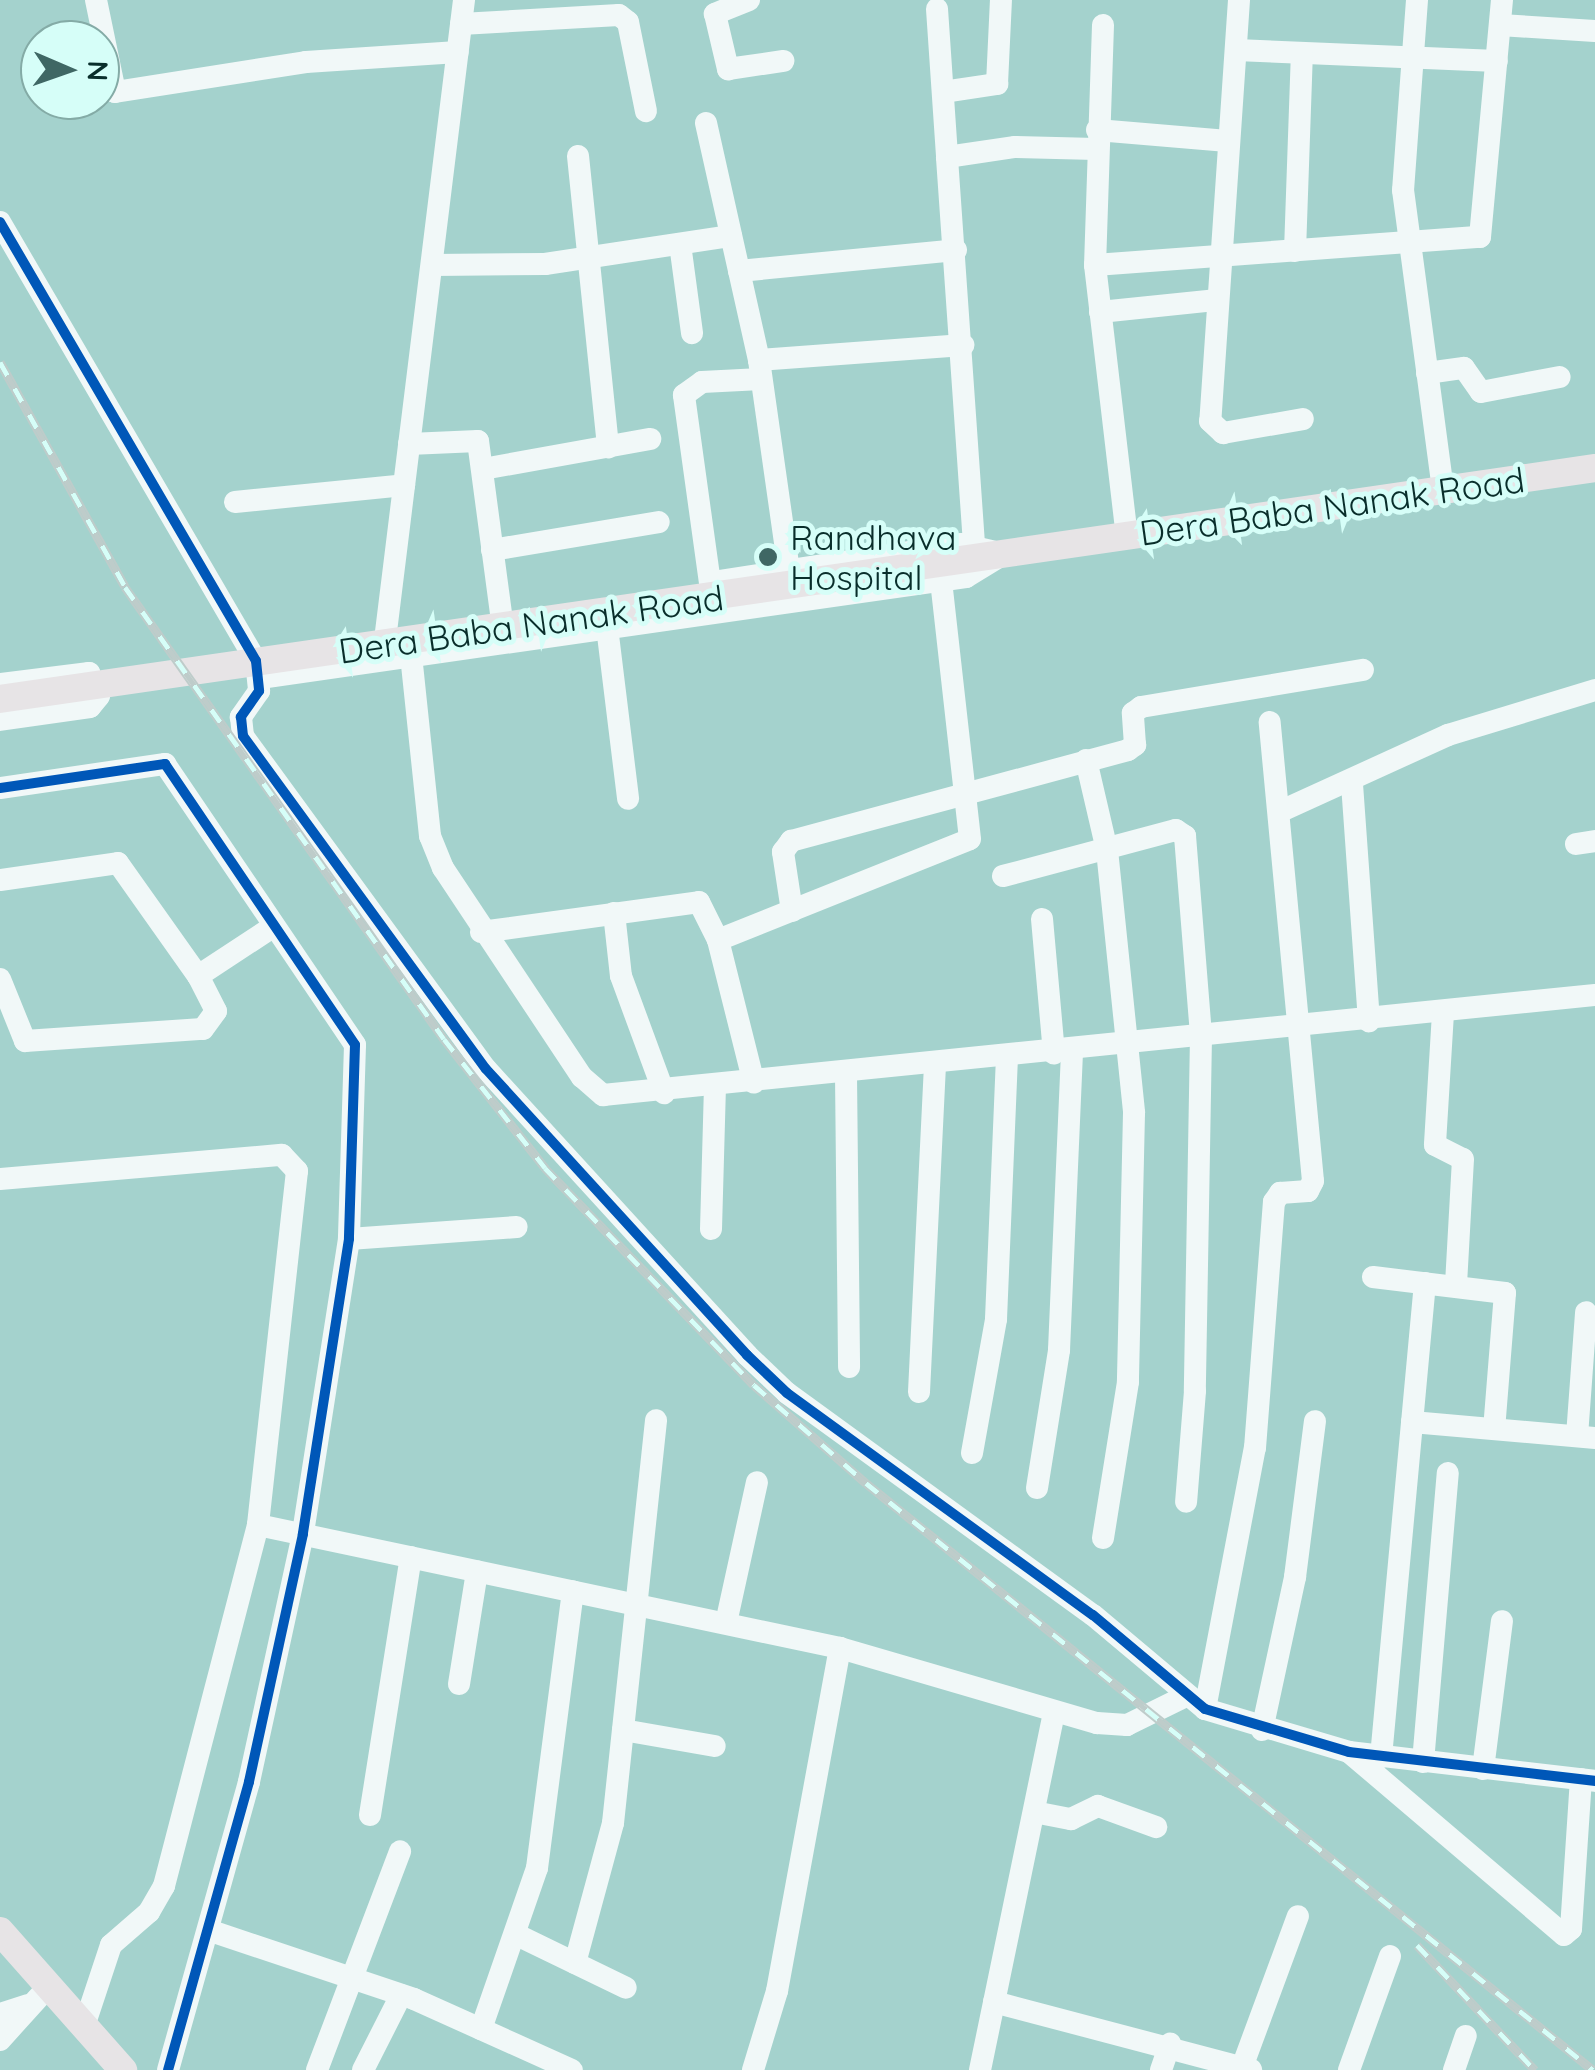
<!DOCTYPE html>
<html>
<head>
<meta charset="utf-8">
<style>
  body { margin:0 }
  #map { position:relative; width:1595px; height:2070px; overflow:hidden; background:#a4d2cd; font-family:Quicksand,sans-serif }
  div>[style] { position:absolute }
  .minor>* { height:22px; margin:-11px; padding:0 11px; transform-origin:11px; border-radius:11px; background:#f1f8f8 }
  .major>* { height:28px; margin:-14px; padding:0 14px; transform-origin:14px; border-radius:14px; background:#e7e4e6 }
  .rail>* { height:9px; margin-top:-4.5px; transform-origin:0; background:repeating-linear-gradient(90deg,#d6fef8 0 15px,#beccca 0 30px); box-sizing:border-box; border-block:2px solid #beccca }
  .cycleway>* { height:10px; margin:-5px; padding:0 5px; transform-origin:5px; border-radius:5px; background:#0057b8 }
  .dots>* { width:28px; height:28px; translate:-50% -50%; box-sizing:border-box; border:5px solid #d6fef8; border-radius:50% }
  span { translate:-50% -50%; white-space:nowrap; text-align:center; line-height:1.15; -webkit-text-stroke:10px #d6fef8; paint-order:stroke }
  .street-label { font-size:35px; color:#092e2b }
  .poi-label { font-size:35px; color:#092e2b }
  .left { translate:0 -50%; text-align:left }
  .north { position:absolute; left:20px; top:20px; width:100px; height:100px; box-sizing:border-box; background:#d6fef8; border:2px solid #84aba6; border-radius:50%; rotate:92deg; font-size:28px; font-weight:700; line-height:40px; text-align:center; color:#092e2b }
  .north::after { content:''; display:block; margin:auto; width:35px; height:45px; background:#3f6764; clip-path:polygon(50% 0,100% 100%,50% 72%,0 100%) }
</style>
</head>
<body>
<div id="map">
  <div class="minor">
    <i style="left:96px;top:0;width:94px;rotate:78.3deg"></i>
    <i style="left:115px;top:92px;width:193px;rotate:-8.9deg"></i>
    <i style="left:306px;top:62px;width:152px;rotate:-3.8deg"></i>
    <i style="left:749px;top:0;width:37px;rotate:158deg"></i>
    <i style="left:715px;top:14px;width:57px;rotate:76.7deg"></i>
    <i style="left:728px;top:69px;width:56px;rotate:-8.3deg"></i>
    <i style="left:1239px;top:0;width:422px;rotate:93.9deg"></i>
    <i style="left:1210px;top:421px;width:18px;rotate:43deg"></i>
    <i style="left:1223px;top:433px;width:81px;rotate:-9.9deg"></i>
    <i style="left:1417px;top:0;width:191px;rotate:94.2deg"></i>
    <i style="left:1403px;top:190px;width:303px;rotate:82.4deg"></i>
    <i style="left:937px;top:9px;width:148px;rotate:86.1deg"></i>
    <i style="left:461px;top:24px;width:158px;rotate:-3.3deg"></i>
    <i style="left:619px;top:15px;width:11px;rotate:38deg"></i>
    <i style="left:628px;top:22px;width:91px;rotate:78.6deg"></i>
    <i style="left:1103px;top:25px;width:240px;rotate:91.9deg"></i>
    <i style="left:1095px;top:265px;width:274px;rotate:83.3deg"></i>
    <i style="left:1500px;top:25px;width:95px;rotate:3.6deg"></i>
    <i style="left:1236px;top:50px;width:261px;rotate:2.4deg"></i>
    <i style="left:943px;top:92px;width:55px;rotate:-8.4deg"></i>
    <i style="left:997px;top:84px;width:84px;rotate:-87.3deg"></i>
    <i style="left:706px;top:123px;width:243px;rotate:77.4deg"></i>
    <i style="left:759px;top:360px;width:212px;rotate:81.9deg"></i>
    <i style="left:1097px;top:130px;width:131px;rotate:4.8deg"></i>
    <i style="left:578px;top:156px;width:293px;rotate:84.1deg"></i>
    <i style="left:0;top:222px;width:508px;rotate:59.75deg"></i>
    <i style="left:256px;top:661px;width:30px;rotate:84deg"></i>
    <i style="left:259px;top:691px;width:32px;rotate:125deg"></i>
    <i style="left:241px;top:717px;width:19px;rotate:84deg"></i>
    <i style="left:243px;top:736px;width:412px;rotate:53.9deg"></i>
    <i style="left:486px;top:1069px;width:387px;rotate:47.6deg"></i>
    <i style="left:747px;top:1355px;width:55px;rotate:43.5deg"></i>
    <i style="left:787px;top:1393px;width:378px;rotate:36deg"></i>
    <i style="left:1093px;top:1615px;width:146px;rotate:40deg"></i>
    <i style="left:1205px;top:1709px;width:150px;rotate:16.6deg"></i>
    <i style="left:1349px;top:1752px;width:248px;rotate:6.7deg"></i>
    <i style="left:680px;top:244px;width:90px;rotate:82.3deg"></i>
    <i style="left:1295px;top:251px;width:197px;rotate:-88deg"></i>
    <i style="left:432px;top:265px;width:113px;rotate:-0.5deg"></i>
    <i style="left:545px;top:264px;width:188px;rotate:-8.6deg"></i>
    <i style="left:1095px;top:265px;width:386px;rotate:-4.2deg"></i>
    <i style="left:1480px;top:237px;width:238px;rotate:-84.7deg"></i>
    <i style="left:739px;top:271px;width:218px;rotate:-5.5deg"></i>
    <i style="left:1100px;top:312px;width:118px;rotate:-5.9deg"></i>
    <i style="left:759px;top:360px;width:205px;rotate:-4.2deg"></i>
    <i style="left:1427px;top:373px;width:37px;rotate:-8deg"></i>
    <i style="left:1464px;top:368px;width:29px;rotate:55deg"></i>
    <i style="left:1481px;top:392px;width:80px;rotate:-10.8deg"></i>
    <i style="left:409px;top:444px;width:69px;rotate:-2.5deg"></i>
    <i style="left:478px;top:441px;width:175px;rotate:82.4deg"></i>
    <i style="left:483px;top:469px;width:170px;rotate:-10.2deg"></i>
    <i style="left:235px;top:502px;width:170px;rotate:-5.7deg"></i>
    <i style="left:974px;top:544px;width:388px;rotate:-94deg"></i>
    <i style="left:947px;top:157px;width:69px;rotate:-8.4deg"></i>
    <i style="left:1015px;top:147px;width:81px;rotate:1.4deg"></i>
    <i style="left:492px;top:550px;width:169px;rotate:-9.5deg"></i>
    <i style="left:710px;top:583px;width:190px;rotate:-97.9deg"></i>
    <i style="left:684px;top:395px;width:22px;rotate:-36deg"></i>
    <i style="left:702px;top:382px;width:59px;rotate:-2.9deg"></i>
    <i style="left:607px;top:627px;width:173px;rotate:83deg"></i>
    <i style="left:411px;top:655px;width:182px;rotate:84deg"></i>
    <i style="left:430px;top:836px;width:35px;rotate:68deg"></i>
    <i style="left:443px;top:868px;width:251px;rotate:56.4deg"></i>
    <i style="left:582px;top:1077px;width:28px;rotate:41deg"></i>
    <i style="left:603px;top:1095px;width:997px;rotate:-5.76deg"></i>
    <i style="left:383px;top:656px;width:661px;rotate:-82.96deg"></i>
    <i style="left:260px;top:678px;width:713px;rotate:-8.14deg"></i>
    <i style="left:966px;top:577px;width:44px;rotate:-31.2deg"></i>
    <i style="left:1004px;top:554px;width:44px;rotate:-166.9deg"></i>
    <i style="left:961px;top:544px;width:250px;rotate:171.3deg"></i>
    <i style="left:0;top:684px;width:90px;rotate:-7deg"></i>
    <i style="left:89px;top:673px;width:25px;rotate:67deg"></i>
    <i style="left:99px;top:696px;width:14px;rotate:129deg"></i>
    <i style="left:90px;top:707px;width:91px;rotate:171.8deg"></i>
    <i style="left:1086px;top:760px;width:92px;rotate:76.9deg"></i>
    <i style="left:1107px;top:850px;width:264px;rotate:84.1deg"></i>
    <i style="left:1134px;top:1113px;width:269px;rotate:91.3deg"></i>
    <i style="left:1128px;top:1382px;width:158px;rotate:99.1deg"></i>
    <i style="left:1352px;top:784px;width:238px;rotate:85.9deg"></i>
    <i style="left:0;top:788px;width:167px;rotate:-8.3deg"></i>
    <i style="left:165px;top:764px;width:339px;rotate:55.9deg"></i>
    <i style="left:355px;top:1045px;width:194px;rotate:91.8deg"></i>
    <i style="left:349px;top:1239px;width:299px;rotate:98.9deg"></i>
    <i style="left:303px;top:1534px;width:254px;rotate:102.3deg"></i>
    <i style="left:249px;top:1782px;width:299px;rotate:105.7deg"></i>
    <i style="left:1279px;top:812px;width:186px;rotate:-24.5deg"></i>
    <i style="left:1448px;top:735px;width:154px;rotate:-17deg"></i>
    <i style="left:1576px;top:844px;width:19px;rotate:-9deg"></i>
    <i style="left:1003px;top:876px;width:179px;rotate:-14.9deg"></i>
    <i style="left:1176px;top:830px;width:11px;rotate:34deg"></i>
    <i style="left:1185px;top:836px;width:201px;rotate:85.4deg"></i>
    <i style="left:1201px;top:1036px;width:355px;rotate:91deg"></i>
    <i style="left:1195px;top:1391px;width:111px;rotate:94.6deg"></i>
    <i style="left:0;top:880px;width:119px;rotate:-8.2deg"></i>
    <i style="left:118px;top:863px;width:138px;rotate:54.7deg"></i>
    <i style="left:792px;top:911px;width:60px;rotate:-98.7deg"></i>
    <i style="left:783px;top:852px;width:14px;rotate:-54deg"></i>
    <i style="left:791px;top:841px;width:349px;rotate:-15.1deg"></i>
    <i style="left:1128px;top:750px;width:9px;rotate:-36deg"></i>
    <i style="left:1135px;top:745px;width:32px;rotate:-94deg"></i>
    <i style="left:1133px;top:713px;width:10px;rotate:-37deg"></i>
    <i style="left:1141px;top:707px;width:225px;rotate:-9.5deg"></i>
    <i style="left:614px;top:913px;width:63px;rotate:83.7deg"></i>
    <i style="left:621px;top:976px;width:125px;rotate:69.8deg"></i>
    <i style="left:1042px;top:919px;width:135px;rotate:84.9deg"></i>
    <i style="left:481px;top:932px;width:220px;rotate:-7.8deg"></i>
    <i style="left:699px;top:902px;width:42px;rotate:63.4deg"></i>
    <i style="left:718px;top:940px;width:147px;rotate:75.9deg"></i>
    <i style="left:718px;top:940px;width:271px;rotate:-21.8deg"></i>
    <i style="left:970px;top:839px;width:261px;rotate:-96.4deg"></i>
    <i style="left:0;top:979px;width:67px;rotate:68deg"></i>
    <i style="left:25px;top:1041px;width:178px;rotate:-3.9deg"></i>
    <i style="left:203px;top:1029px;width:22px;rotate:-54deg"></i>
    <i style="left:216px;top:1011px;width:39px;rotate:-117deg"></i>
    <i style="left:198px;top:976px;width:91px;rotate:-33.3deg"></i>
    <i style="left:1443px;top:1013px;width:132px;rotate:93.5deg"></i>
    <i style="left:1435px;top:1145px;width:31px;rotate:27deg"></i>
    <i style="left:1463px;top:1159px;width:127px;rotate:93.2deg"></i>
    <i style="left:846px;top:1075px;width:292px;rotate:89.4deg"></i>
    <i style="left:0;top:1179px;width:283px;rotate:-4.9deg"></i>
    <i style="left:282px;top:1155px;width:22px;rotate:47deg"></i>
    <i style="left:297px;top:1171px;width:356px;rotate:96.3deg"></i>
    <i style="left:258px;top:1525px;width:373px;rotate:104.6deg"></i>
    <i style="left:164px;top:1886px;width:30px;rotate:120deg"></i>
    <i style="left:149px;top:1912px;width:50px;rotate:139deg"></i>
    <i style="left:111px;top:1945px;width:85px;rotate:108.4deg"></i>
    <i style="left:711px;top:1229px;width:142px;rotate:-88.4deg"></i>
    <i style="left:349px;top:1239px;width:168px;rotate:-4.1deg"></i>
    <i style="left:1373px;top:1277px;width:133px;rotate:6.9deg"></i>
    <i style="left:1505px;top:1293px;width:136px;rotate:94.6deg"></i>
    <i style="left:919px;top:1392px;width:326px;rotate:-87.2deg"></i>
    <i style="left:1412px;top:1422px;width:184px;rotate:5deg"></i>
    <i style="left:1577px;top:1436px;width:124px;rotate:-85.8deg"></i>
    <i style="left:972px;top:1453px;width:136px;rotate:-79.8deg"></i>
    <i style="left:996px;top:1319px;width:260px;rotate:-87.6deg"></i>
    <i style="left:1037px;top:1488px;width:140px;rotate:-80.9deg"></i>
    <i style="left:1059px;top:1350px;width:301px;rotate:-87.5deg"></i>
    <i style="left:258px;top:1525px;width:595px;rotate:11.93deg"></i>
    <i style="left:840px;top:1648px;width:268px;rotate:16.3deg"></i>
    <i style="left:1097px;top:1723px;width:30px;rotate:4deg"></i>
    <i style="left:1127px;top:1725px;width:66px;rotate:-26.2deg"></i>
    <i style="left:726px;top:1623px;width:144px;rotate:-77.6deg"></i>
    <i style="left:459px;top:1684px;width:114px;rotate:-80.9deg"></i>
    <i style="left:1205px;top:1709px;width:266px;rotate:-79.2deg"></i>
    <i style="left:1255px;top:1448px;width:247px;rotate:-85.6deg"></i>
    <i style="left:1274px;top:1202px;width:11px;rotate:-56deg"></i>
    <i style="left:1280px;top:1193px;width:28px;rotate:-4deg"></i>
    <i style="left:1308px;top:1191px;width:11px;rotate:-63deg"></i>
    <i style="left:1313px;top:1181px;width:461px;rotate:-95.4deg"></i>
    <i style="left:623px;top:1730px;width:93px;rotate:9.9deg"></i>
    <i style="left:1262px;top:1730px;width:157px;rotate:-77.8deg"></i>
    <i style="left:1295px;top:1577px;width:157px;rotate:-82.7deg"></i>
    <i style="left:1349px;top:1752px;width:282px;rotate:40.4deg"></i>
    <i style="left:1564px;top:1935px;width:9px;rotate:-41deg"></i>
    <i style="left:1571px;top:1929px;width:150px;rotate:-86.2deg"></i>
    <i style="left:1381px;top:1757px;width:476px;rotate:-84.7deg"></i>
    <i style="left:1423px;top:1762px;width:290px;rotate:-85.1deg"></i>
    <i style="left:1483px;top:1769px;width:149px;rotate:-82.7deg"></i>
    <i style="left:1034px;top:1812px;width:38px;rotate:11deg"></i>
    <i style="left:1071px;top:1819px;width:30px;rotate:-26deg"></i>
    <i style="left:1098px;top:1806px;width:62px;rotate:19.9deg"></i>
    <i style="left:370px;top:1815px;width:261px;rotate:-81deg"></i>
    <i style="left:211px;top:1931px;width:214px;rotate:18.5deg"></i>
    <i style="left:414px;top:1999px;width:173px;rotate:24.2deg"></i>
    <i style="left:515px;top:1934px;width:123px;rotate:25.9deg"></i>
    <i style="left:575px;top:1963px;width:145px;rotate:-74.8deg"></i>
    <i style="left:613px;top:1823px;width:405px;rotate:-83.9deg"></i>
    <i style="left:994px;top:2002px;width:266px;rotate:14.8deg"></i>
    <i style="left:0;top:2014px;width:28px;rotate:-18deg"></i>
    <i style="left:481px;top:2029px;width:170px;rotate:-70.8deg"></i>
    <i style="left:537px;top:1868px;width:279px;rotate:-82.6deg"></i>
    <i style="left:0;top:2040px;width:73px;rotate:-47.8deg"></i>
    <i style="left:317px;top:2070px;width:234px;rotate:-69.2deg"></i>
    <i style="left:363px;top:2070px;width:84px;rotate:-63.1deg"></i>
    <i style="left:753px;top:2070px;width:83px;rotate:-73.1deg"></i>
    <i style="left:777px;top:1991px;width:349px;rotate:-79.6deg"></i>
    <i style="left:980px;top:2070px;width:364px;rotate:-78.3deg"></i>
    <i style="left:1161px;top:2070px;width:28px;rotate:-71deg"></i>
    <i style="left:1241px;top:2070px;width:164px;rotate:-69.7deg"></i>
    <i style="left:1349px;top:2070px;width:121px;rotate:-70.2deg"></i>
    <i style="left:1454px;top:2070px;width:36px;rotate:-71deg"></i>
  </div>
  <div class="major">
    <i style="left:0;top:699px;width:1612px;rotate:-8.24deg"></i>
    <i style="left:0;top:1931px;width:186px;rotate:48.5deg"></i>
  </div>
  <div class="rail">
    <i style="left:0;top:362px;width:257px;rotate:60.9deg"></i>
    <i style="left:125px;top:587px;width:553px;rotate:54.79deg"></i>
    <i style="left:444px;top:1039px;width:164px;rotate:51.9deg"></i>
    <i style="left:545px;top:1168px;width:301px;rotate:46.1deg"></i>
    <i style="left:754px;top:1385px;width:149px;rotate:41.2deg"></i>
    <i style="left:866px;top:1483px;width:934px;rotate:38.92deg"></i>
    <i style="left:1417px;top:1945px;width:172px;rotate:46.7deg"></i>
  </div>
  <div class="cycleway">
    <i style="left:0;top:222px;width:508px;rotate:59.75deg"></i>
    <i style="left:256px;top:661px;width:30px;rotate:84deg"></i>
    <i style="left:259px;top:691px;width:32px;rotate:125deg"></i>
    <i style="left:241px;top:717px;width:19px;rotate:84deg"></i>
    <i style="left:243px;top:736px;width:412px;rotate:53.9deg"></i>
    <i style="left:486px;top:1069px;width:387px;rotate:47.6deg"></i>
    <i style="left:747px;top:1355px;width:55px;rotate:43.5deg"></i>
    <i style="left:787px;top:1393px;width:378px;rotate:36deg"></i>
    <i style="left:1093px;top:1615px;width:146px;rotate:40deg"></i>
    <i style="left:1205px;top:1709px;width:150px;rotate:16.6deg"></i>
    <i style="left:1349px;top:1752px;width:248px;rotate:6.7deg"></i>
    <i style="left:0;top:788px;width:167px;rotate:-8.3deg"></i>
    <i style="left:165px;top:764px;width:339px;rotate:55.9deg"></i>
    <i style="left:355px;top:1045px;width:194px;rotate:91.8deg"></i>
    <i style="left:349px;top:1239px;width:299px;rotate:98.9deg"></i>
    <i style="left:303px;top:1534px;width:254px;rotate:102.3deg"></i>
    <i style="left:249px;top:1782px;width:299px;rotate:105.7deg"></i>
  </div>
  <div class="dots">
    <i style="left:768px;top:557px;background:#3f6764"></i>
  </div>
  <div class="street-label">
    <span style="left:1332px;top:506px;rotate:-8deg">Dera Baba Nanak Road</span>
    <span style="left:531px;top:624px;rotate:-8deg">Dera Baba Nanak Road</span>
  </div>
  <div class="poi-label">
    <span class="left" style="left:790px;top:557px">Randhava<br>Hospital</span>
  </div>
  <div class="north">N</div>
</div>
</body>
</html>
